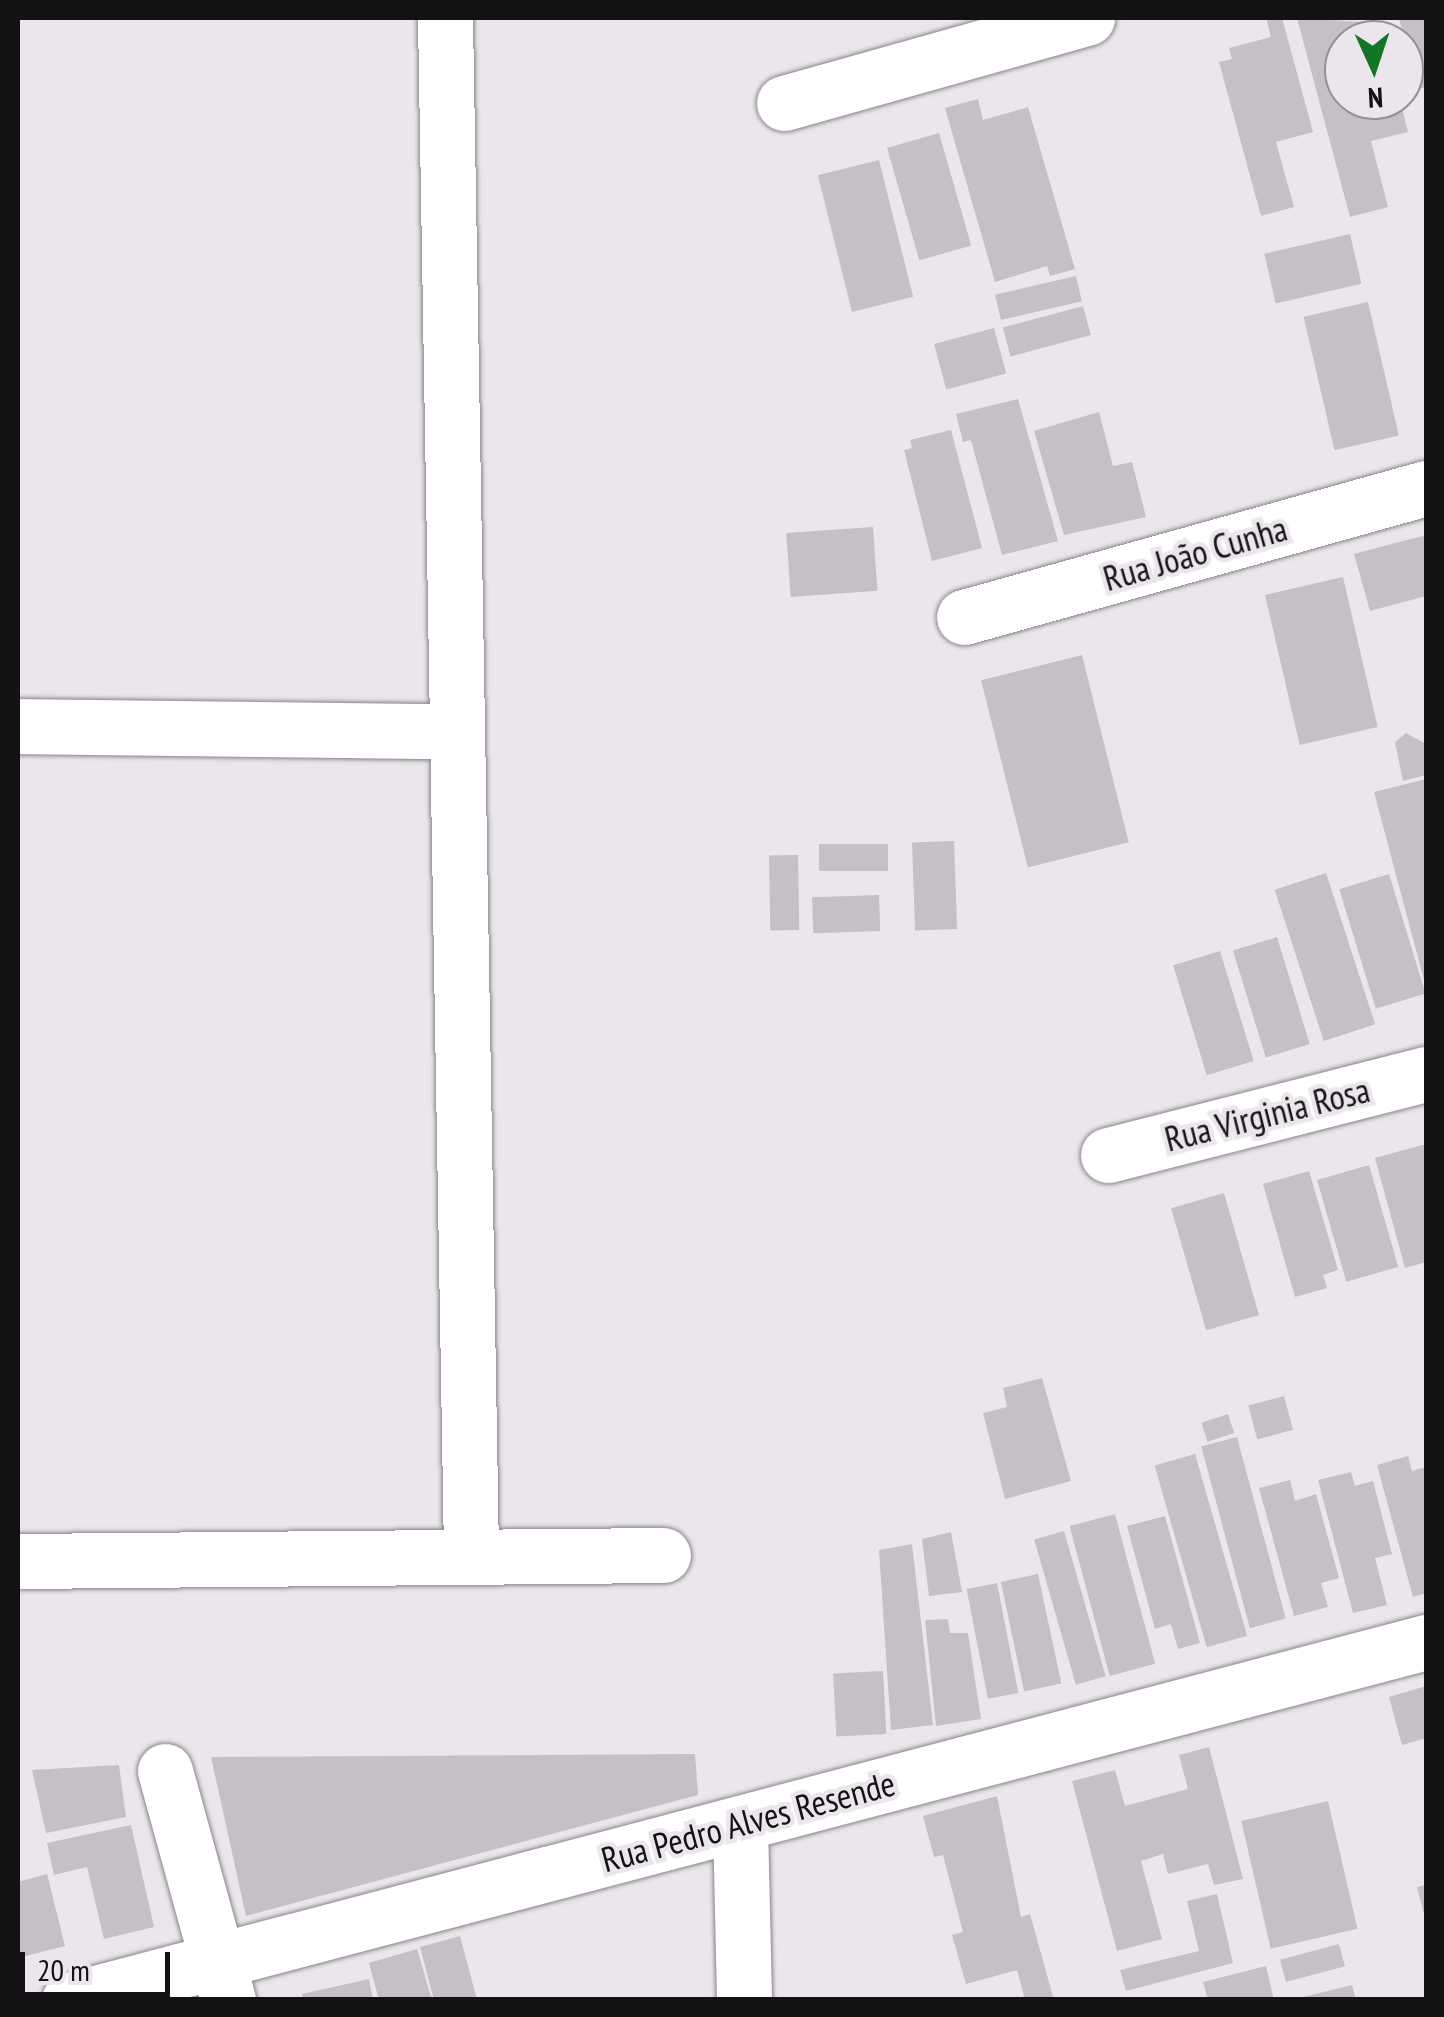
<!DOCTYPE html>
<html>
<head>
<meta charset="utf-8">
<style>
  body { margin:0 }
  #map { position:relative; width:1444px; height:2017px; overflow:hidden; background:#ebe5ec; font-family:"PT Sans Narrow",sans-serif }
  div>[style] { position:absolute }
  .building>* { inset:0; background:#c5c0c6; transform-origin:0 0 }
  .roads { filter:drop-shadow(0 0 2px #89848a) drop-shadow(0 0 2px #89848a) }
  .minor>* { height:55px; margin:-27.5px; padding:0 27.5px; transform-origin:27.5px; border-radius:27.5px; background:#fff }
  span { translate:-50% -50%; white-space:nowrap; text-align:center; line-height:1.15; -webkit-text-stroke:9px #ebe5ec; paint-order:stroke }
  .street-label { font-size:35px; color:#131114 }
  .frame { position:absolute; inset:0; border:20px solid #131114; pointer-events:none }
  .north { position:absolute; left:1324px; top:20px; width:100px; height:100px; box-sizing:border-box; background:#ebe5ec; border:2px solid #959096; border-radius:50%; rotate:177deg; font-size:28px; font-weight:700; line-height:40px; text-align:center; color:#131114 }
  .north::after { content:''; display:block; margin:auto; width:35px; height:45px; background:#137526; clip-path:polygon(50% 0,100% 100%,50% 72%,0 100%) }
  .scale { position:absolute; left:20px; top:1952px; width:150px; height:45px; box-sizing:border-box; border:5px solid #131114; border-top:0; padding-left:12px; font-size:30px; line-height:35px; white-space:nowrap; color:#131114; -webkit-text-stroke:8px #ebe5ec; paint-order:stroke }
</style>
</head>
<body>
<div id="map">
  <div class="building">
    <i style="clip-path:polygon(1266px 18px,1282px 18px,1313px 132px,1276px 142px,1294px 207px,1261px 216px,1219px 62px,1232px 59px,1229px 48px,1271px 37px)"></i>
    <i style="clip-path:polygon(1297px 18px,1379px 23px,1384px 40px,1344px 40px,1344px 100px,1400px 100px,1408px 132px,1371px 141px,1388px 207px,1350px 217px)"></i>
    <i style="clip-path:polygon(1399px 18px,1426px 18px,1426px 87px,1416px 90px)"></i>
    <i style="clip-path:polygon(978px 99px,983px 120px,1028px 107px,1075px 269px,1050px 276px,1047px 266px,995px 282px,945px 108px)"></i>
    <i style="left:939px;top:133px;width:117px;height:54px;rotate:74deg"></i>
    <i style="left:879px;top:160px;width:141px;height:63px;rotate:76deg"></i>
    <i style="left:1350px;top:234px;width:51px;height:88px;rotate:77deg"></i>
    <i style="left:1076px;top:276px;width:26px;height:83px;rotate:77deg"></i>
    <i style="left:1368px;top:302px;width:137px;height:66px;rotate:77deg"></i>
    <i style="left:1083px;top:306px;width:30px;height:83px;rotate:75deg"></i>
    <i style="left:994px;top:328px;width:47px;height:62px;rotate:75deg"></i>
    <i style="clip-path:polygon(1018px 399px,1058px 541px,1002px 555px,971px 440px,963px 442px,956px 414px)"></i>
    <i style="clip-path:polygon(1099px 412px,1113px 466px,1132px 462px,1146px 517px,1064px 535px,1034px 431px)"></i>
    <i style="clip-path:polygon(951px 430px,982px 548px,932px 561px,904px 450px,912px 448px,910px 440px)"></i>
    <i style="left:873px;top:527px;width:64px;height:87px;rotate:86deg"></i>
    <i style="clip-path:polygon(1426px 535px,1426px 596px,1370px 611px,1354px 554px)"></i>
    <i style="left:1343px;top:577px;width:154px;height:80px;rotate:77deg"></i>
    <i style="left:1082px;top:655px;width:193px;height:104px;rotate:76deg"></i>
    <i style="clip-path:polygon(1406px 733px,1426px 744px,1426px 775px,1403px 781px,1395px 742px)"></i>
    <i style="clip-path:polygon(1426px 779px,1426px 984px,1425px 984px,1374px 792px)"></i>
    <i style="left:954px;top:841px;width:88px;height:42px;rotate:88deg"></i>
    <i style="left:819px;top:844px;width:69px;height:27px"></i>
    <i style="left:798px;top:855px;width:75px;height:29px;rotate:89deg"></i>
    <i style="left:1326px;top:873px;width:159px;height:54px;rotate:72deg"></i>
    <i style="left:1389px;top:874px;width:125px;height:52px;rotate:73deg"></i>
    <i style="left:879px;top:895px;width:36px;height:67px;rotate:88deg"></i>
    <i style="left:1277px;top:937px;width:112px;height:46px;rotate:73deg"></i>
    <i style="left:1220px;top:951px;width:115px;height:49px;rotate:73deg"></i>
    <i style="clip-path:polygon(1426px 1144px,1426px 1262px,1405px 1268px,1375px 1158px)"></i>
    <i style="left:1369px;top:1165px;width:106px;height:54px;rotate:74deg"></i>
    <i style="clip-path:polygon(1309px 1171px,1338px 1270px,1323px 1275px,1327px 1288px,1295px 1297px,1263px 1184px)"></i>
    <i style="left:1224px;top:1193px;width:127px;height:55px;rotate:74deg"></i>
    <i style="clip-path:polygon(1042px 1378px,1071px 1481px,1005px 1499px,983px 1413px,1007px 1407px,1003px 1388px)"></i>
    <i style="left:1284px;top:1396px;width:35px;height:37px;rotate:75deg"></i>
    <i style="left:1228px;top:1414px;width:20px;height:28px;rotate:72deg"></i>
    <i style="left:1237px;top:1437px;width:188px;height:37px;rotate:75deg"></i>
    <i style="left:1195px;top:1454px;width:189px;height:42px;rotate:74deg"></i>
    <i style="clip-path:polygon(1408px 1456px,1412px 1471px,1426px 1467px,1426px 1593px,1413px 1597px,1377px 1465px)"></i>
    <i style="clip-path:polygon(1351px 1472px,1355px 1486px,1373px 1481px,1392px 1554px,1375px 1558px,1387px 1605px,1353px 1613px,1318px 1480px)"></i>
    <i style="clip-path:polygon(1290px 1480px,1295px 1501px,1316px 1494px,1339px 1578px,1321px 1583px,1328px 1607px,1294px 1616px,1259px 1488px)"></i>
    <i style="left:1115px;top:1514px;width:155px;height:47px;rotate:75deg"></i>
    <i style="clip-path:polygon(1165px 1516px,1200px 1643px,1178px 1649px,1171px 1624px,1155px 1629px,1127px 1526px)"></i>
    <i style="left:1064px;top:1531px;width:151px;height:31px;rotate:74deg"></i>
    <i style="clip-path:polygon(951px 1532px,962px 1592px,929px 1596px,922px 1539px)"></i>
    <i style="clip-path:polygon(912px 1544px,933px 1725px,891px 1730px,879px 1550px)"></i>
    <i style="left:1038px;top:1574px;width:112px;height:38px;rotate:78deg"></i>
    <i style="left:997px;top:1583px;width:112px;height:31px;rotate:79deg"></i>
    <i style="clip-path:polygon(948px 1619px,950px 1633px,968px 1633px,981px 1719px,936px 1726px,925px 1620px)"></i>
    <i style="left:883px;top:1671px;width:63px;height:50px;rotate:87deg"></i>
    <i style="clip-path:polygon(1426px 1686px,1426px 1738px,1402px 1745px,1389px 1697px)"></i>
    <i style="clip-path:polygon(1209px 1747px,1243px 1879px,1214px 1885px,1208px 1864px,1168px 1874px,1163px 1854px,1141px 1861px,1162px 1939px,1117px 1951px,1072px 1781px,1115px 1770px,1125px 1806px,1188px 1789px,1179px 1755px)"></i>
    <i style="clip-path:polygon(695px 1754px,698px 1795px,246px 1916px,211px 1757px)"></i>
    <i style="clip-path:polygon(119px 1765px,126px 1817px,46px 1833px,32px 1770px)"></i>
    <i style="clip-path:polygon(997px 1796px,1021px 1917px,1030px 1914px,1054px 2000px,1025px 2000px,1017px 1970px,966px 1984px,952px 1935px,963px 1932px,943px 1855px,934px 1857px,923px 1816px)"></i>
    <i style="left:1328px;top:1801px;width:131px;height:89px;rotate:77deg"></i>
    <i style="clip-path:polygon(131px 1825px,154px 1927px,104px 1939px,87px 1867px,54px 1875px,47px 1843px)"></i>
    <i style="clip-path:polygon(47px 1874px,65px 1946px,18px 1958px,18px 1882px)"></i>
    <i style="clip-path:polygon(1426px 1885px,1426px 1918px,1425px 1918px,1417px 1887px)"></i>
    <i style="clip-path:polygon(1217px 1894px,1233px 1963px,1126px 1991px,1120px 1970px,1199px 1951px,1187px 1901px)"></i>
    <i style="clip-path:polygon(460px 1936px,477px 2000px,434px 2000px,420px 1947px)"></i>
    <i style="left:1339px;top:1944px;width:23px;height:61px;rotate:75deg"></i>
    <i style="clip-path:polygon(417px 1949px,432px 2000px,379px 2000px,369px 1963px)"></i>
    <i style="clip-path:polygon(1266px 1966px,1274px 2000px,1208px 2000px,1203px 1982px)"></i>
    <i style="clip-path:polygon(369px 1979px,373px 2000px,303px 2000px,302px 1994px)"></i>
    <i style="clip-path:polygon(1352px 1985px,1356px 2000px,1299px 2000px,1299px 1998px)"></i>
  </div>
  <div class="roads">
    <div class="minor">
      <i style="left:445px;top:18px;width:1539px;rotate:89.03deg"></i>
      <i style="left:784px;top:103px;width:315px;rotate:-15.7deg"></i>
      <i style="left:964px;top:617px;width:480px;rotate:-15.6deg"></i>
      <i style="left:18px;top:726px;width:439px;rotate:0.7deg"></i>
      <i style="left:1108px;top:1155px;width:328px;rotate:-14.3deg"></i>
      <i style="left:18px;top:1561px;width:645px;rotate:-0.53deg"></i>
      <i style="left:165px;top:1771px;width:238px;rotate:74.6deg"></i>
      <i style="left:740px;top:1823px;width:177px;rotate:88.7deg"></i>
      <i style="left:69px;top:2000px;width:1403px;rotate:-14.78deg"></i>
    </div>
  </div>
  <div class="street-label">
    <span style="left:1195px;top:553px;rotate:-16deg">Rua João Cunha</span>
    <span style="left:1267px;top:1114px;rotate:-14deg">Rua Virginia Rosa</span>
    <span style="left:748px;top:1821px;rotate:-15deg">Rua Pedro Alves Resende</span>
  </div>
  <div class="frame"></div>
  <div class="north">N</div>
  <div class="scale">20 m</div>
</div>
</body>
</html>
